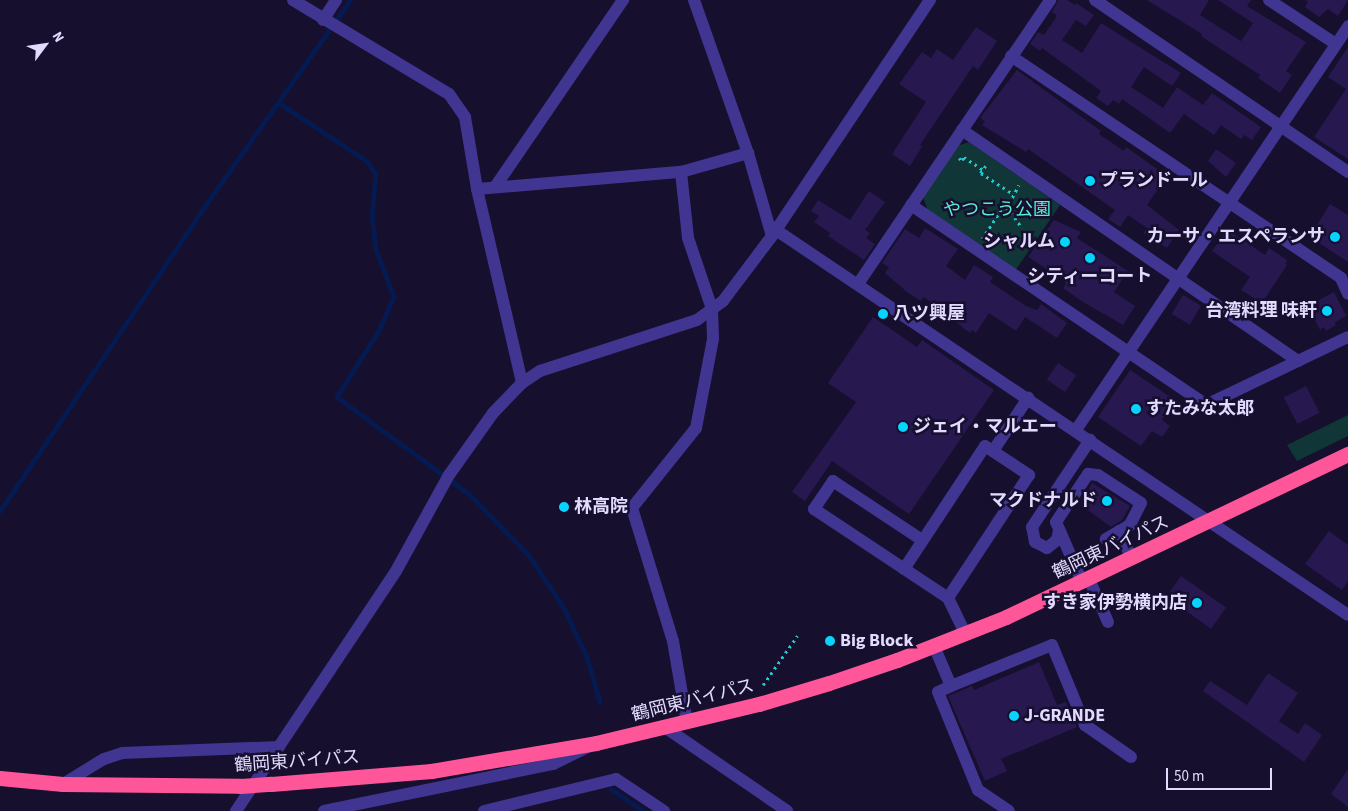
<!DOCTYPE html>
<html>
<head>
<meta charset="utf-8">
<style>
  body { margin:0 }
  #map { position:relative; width:1348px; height:811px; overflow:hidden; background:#160f2d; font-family:"Source Sans 3","Noto Sans JP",sans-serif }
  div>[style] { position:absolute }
  .green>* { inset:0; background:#113638 }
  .stream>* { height:4.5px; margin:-2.25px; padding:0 2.25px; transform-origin:2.25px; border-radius:2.25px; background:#051a50 }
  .building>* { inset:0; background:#281850; transform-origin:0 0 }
  .path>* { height:2.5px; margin-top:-1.25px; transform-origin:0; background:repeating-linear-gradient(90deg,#23c8cb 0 2.5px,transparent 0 6.5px) }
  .minor>* { height:12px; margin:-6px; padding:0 6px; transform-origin:6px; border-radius:6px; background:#403591 }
  .highway>* { height:15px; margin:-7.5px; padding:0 7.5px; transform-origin:7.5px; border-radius:7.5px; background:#ff569a }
  .highway-bridge>* { height:15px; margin:-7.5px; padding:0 7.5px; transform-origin:7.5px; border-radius:7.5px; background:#ff569a }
  .dots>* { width:14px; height:14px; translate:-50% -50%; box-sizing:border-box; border:2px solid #160f2d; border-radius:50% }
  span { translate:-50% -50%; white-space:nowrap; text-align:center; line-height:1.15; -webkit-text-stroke:5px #160f2d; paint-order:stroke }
  .poi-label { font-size:18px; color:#e2dbff; font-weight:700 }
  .left { translate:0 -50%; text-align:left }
  .right { translate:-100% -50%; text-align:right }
  .park-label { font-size:18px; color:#59edd4 }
  .street-label { font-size:18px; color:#e2dbff }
  .north { position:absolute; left:20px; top:20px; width:50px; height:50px; -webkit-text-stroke:4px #160f2d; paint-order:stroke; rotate:59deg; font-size:14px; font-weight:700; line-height:20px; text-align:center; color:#e2dbff }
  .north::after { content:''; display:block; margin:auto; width:18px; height:22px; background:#e2dbff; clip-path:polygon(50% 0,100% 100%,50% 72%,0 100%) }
  .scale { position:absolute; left:1166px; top:768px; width:106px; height:22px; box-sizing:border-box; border:2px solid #e2dbff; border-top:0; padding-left:6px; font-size:15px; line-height:18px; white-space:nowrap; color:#e2dbff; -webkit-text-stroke:4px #160f2d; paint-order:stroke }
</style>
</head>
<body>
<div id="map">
  <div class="green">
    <i style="clip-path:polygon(969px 142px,1060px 205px,1015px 271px,928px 211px,923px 197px,957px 146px)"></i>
    <i style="clip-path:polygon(1348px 415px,1348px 436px,1297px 461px,1287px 445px)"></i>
  </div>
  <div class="stream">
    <i style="left:279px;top:103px;width:105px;rotate:33.4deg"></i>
    <i style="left:367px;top:161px;width:16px;rotate:55deg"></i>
    <i style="left:376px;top:174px;width:42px;rotate:95.4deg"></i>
    <i style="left:372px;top:216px;width:33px;rotate:83deg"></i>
    <i style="left:376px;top:249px;width:51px;rotate:69.4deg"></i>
    <i style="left:394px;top:297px;width:37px;rotate:114deg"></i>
    <i style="left:379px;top:331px;width:78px;rotate:122.5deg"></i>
    <i style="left:337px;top:397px;width:164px;rotate:36.3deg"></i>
    <i style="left:469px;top:494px;width:84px;rotate:45.5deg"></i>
    <i style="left:528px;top:554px;width:63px;rotate:56.1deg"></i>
    <i style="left:563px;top:606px;width:56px;rotate:64.8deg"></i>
    <i style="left:587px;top:657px;width:47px;rotate:73.9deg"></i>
    <i style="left:0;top:511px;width:359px;rotate:-56.1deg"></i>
    <i style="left:200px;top:213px;width:261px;rotate:-54.8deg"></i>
    <i style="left:611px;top:789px;width:40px;rotate:34deg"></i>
  </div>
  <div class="building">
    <i style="clip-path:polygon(1058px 0,1067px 0,1075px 5px,1076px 3px,1094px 15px,1086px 26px,1076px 20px,1062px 40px,1082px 53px,1101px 23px,1181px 73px,1172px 86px,1144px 67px,1131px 87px,1151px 100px,1163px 108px,1177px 87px,1203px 105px,1212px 93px,1261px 127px,1252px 140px,1244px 135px,1241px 139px,1221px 125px,1214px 135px,1184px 114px,1170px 133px,1122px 99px,1119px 104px,1113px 100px,1108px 106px,1096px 98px,1101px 91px,1042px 48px,1040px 51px,1030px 44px,1038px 32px,1044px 35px,1057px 16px,1052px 12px)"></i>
    <i style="clip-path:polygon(1147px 0,1209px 0,1200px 15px,1241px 41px,1253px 23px,1218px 0,1251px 0,1247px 6px,1306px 42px,1286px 71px,1292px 75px,1280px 93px,1258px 78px,1260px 75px,1201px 36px,1202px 34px)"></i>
    <i style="clip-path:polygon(1305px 0,1348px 0,1338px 16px,1328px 9px,1319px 17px,1305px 7px,1308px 2px)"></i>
    <i style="clip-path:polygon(976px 27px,997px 41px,978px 70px,973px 66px,920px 145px,922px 147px,910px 166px,892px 154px,926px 102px,899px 84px,922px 52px,931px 58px,937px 49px,953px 60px)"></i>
    <i style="clip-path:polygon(1348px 47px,1348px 159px,1314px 137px,1346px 89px,1328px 77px)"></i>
    <i style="clip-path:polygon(1017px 70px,1101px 131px,1099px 134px,1124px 151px,1126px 147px,1167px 176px,1147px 205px,1179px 230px,1167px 248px,1143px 233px,1147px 228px,1128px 215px,1120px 227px,1108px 219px,1115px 210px,1028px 149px,1026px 152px,982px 125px,985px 121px,980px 118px)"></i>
    <i style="clip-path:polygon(1216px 149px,1236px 163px,1226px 177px,1208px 161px)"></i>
    <i style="clip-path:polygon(869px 191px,885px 202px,865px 230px,870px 233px,866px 238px,875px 244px,864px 260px,828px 236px,830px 233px,814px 222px,819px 216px,811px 211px,818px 200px,850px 220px)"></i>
    <i style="clip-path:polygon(1330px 204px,1348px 215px,1348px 262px,1319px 243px,1326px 231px,1317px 225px)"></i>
    <i style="clip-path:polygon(1054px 220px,1081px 232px,1077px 238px,1128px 271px,1114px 292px,1135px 306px,1123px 325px,1083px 302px,1063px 288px,1066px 284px,1062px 279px,1028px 257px)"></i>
    <i style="clip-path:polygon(925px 228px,958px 249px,946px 266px,965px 280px,974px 265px,993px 277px,990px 282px,1026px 306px,1037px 310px,1041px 304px,1067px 323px,1057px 338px,1025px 317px,1016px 331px,989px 313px,976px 333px,972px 330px,970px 333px,924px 297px,921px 301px,907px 292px,885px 273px,889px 267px,882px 263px,905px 229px,919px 238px)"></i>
    <i style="clip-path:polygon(1227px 229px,1265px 255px,1269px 248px,1287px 260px,1285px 264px,1287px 265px,1262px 303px,1241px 290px,1250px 277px,1212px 251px)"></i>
    <i style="clip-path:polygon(1334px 292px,1346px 316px,1335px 322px,1336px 325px,1326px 331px,1324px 327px,1320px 330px,1308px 306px)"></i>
    <i style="left:1183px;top:295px;width:21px;height:22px;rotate:31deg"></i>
    <i style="clip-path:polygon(873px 317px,917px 347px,922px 340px,994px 390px,909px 514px,832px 461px,805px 501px,792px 492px,856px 402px,828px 383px)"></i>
    <i style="left:1058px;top:363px;width:22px;height:20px;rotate:34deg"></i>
    <i style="clip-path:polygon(1130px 370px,1175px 400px,1162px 420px,1170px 426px,1162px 437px,1152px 431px,1141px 446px,1098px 417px)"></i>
    <i style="left:1306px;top:386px;width:30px;height:25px;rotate:63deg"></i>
    <i style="clip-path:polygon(1092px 483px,1130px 506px,1122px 520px,1111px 527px,1081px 505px)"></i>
    <i style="clip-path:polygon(1329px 531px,1348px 545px,1348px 581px,1342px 590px,1305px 564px)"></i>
    <i style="left:1181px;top:576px;width:55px;height:26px;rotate:35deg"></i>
    <i style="clip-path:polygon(1039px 662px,1057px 705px,1066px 702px,1077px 727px,1001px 759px,1007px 771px,985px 781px,948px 696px,972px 686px,974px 690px)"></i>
    <i style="clip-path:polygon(1268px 673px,1298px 693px,1279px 721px,1298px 734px,1305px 723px,1322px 735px,1304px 762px,1203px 691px,1210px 681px,1247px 705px)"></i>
    <i style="clip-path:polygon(1348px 769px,1348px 807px,1331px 794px)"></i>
  </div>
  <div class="path">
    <i style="left:959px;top:158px;width:4px;rotate:34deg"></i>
    <i style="left:962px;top:160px;width:4px;rotate:-56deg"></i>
    <i style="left:964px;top:157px;width:23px;rotate:34deg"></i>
    <i style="left:986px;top:166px;width:9px;rotate:126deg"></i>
    <i style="left:981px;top:173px;width:38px;rotate:33deg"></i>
    <i style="left:1008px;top:202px;width:4px;rotate:-135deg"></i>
    <i style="left:1005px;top:199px;width:8px;rotate:120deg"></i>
    <i style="left:1001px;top:206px;width:6px;rotate:31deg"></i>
    <i style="left:1006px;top:209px;width:27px;rotate:-62deg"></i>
    <i style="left:1007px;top:207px;width:26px;rotate:54deg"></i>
    <i style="left:982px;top:239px;width:38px;rotate:-57deg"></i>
    <i style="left:763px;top:685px;width:60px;rotate:-55.2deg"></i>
  </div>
  <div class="minor">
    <i style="left:293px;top:0;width:182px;rotate:31.1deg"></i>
    <i style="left:449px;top:94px;width:28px;rotate:55deg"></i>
    <i style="left:465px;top:117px;width:73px;rotate:80.5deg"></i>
    <i style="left:477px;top:189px;width:199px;rotate:76.9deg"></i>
    <i style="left:694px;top:0;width:162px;rotate:70.6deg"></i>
    <i style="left:748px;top:153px;width:86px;rotate:73.9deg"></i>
    <i style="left:1095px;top:0;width:306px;rotate:34.2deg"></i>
    <i style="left:1269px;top:0;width:80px;rotate:33.3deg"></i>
    <i style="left:323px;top:20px;width:24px;rotate:-57deg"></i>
    <i style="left:1011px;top:56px;width:398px;rotate:33.9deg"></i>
    <i style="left:1341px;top:278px;width:17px;rotate:66deg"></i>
    <i style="left:962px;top:130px;width:408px;rotate:34.5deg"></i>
    <i style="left:681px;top:172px;width:66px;rotate:83.9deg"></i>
    <i style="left:688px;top:238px;width:75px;rotate:71.3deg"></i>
    <i style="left:712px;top:309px;width:30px;rotate:88deg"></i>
    <i style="left:713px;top:339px;width:91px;rotate:100.8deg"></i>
    <i style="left:696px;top:428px;width:102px;rotate:128.7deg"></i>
    <i style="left:632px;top:508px;width:139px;rotate:72.9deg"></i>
    <i style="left:673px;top:641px;width:83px;rotate:80.3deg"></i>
    <i style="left:495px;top:187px;width:227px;rotate:-55.6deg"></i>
    <i style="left:477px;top:189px;width:205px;rotate:-4.8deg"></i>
    <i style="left:681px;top:172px;width:70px;rotate:-15.8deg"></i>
    <i style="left:911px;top:205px;width:356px;rotate:34.1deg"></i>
    <i style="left:1206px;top:405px;width:157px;rotate:-25.6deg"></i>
    <i style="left:776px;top:230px;width:689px;rotate:33.94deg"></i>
    <i style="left:858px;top:284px;width:343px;rotate:-55.9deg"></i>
    <i style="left:1076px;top:430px;width:487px;rotate:-56deg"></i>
    <i style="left:993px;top:451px;width:64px;rotate:-56.6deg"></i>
    <i style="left:1059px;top:530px;width:10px;rotate:101deg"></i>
    <i style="left:1057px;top:540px;width:13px;rotate:141deg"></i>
    <i style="left:1047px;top:548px;width:13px;rotate:-153deg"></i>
    <i style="left:1035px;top:542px;width:15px;rotate:-101deg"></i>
    <i style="left:1032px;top:527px;width:105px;rotate:-56.3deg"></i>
    <i style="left:1119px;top:531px;width:31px;rotate:65deg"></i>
    <i style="left:922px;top:540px;width:107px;rotate:-146.5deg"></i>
    <i style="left:833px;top:481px;width:34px;rotate:124deg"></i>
    <i style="left:814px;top:509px;width:161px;rotate:33.6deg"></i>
    <i style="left:948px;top:598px;width:39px;rotate:64deg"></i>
    <i style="left:904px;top:569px;width:147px;rotate:-56.6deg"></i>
    <i style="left:985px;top:446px;width:53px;rotate:33.4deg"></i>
    <i style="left:1029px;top:475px;width:147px;rotate:123.4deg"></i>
    <i style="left:1089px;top:579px;width:47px;rotate:66.2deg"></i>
    <i style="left:1082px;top:582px;width:65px;rotate:-113.4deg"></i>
    <i style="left:1056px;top:522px;width:58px;rotate:-56.3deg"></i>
    <i style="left:1088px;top:474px;width:10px;rotate:6deg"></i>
    <i style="left:1098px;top:475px;width:51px;rotate:33.1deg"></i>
    <i style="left:1141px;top:503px;width:25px;rotate:117deg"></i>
    <i style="left:1130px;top:525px;width:28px;rotate:150deg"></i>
    <i style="left:934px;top:646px;width:43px;rotate:67deg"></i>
    <i style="left:951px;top:686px;width:14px;rotate:155deg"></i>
    <i style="left:938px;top:692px;width:106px;rotate:67.8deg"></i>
    <i style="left:978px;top:790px;width:37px;rotate:34deg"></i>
    <i style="left:951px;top:686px;width:109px;rotate:-22.1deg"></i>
    <i style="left:1052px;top:645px;width:87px;rotate:67.6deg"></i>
    <i style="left:1085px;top:725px;width:56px;rotate:34.8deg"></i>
    <i style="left:666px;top:728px;width:147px;rotate:34.4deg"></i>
    <i style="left:63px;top:784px;width:48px;rotate:-31.4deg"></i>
    <i style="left:104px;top:759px;width:19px;rotate:-18deg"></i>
    <i style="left:122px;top:753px;width:157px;rotate:-2.2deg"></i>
    <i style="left:236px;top:811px;width:288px;rotate:-56.3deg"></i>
    <i style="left:396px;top:571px;width:110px;rotate:-61.1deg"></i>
    <i style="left:449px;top:475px;width:76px;rotate:-54.6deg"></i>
    <i style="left:493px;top:413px;width:42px;rotate:-46deg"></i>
    <i style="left:522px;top:383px;width:22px;rotate:-34deg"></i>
    <i style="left:540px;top:371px;width:165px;rotate:-18deg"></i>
    <i style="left:697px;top:320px;width:32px;rotate:-36deg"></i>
    <i style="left:723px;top:301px;width:81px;rotate:-53deg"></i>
    <i style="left:772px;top:236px;width:284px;rotate:-56.2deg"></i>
    <i style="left:324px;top:811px;width:234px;rotate:-11.6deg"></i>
    <i style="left:553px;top:764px;width:39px;rotate:-26deg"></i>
    <i style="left:484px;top:811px;width:136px;rotate:-13.6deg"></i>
    <i style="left:616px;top:779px;width:58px;rotate:33.7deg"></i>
  </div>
  <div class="highway">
    <i style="left:0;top:778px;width:63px;rotate:5.4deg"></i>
    <i style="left:63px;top:784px;width:177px;rotate:0.6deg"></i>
    <i style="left:271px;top:784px;width:161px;rotate:-4.6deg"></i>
    <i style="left:431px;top:771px;width:167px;rotate:-9.6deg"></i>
    <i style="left:596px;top:743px;width:168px;rotate:-13.5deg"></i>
    <i style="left:759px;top:704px;width:73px;rotate:-16.7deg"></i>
    <i style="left:829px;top:683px;width:72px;rotate:-18.7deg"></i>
    <i style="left:897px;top:660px;width:117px;rotate:-21.5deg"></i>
    <i style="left:1006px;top:617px;width:379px;rotate:-25.5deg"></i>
  </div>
  <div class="highway-bridge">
    <i style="left:240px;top:786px;width:31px;rotate:-4deg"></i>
  </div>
  <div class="dots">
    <i style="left:1090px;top:181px;background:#07d3ff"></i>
    <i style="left:1335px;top:237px;background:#07d3ff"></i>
    <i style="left:1065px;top:242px;background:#07d3ff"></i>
    <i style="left:1090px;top:258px;background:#07d3ff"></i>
    <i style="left:1327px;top:311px;background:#07d3ff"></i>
    <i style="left:883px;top:314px;background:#07d3ff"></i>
    <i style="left:1136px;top:409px;background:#07d3ff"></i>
    <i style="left:903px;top:427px;background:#07d3ff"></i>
    <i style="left:1107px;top:501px;background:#07d3ff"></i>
    <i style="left:564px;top:507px;background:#07d3ff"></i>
    <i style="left:1197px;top:603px;background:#07d3ff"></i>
    <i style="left:830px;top:641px;background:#07d3ff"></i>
    <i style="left:1014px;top:716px;background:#07d3ff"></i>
  </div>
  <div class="poi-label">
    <span class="left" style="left:1100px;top:181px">プランドール</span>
    <span class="right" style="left:1325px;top:237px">カーサ・エスペランサ</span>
    <span class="right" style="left:1055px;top:242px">シャルム</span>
    <span style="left:1090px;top:277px">シティーコート</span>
    <span class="right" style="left:1317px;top:311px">台湾料理 味軒</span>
    <span class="left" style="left:893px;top:314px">八ツ興屋</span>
    <span class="left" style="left:1146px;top:409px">すたみな太郎</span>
    <span class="left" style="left:913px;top:427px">ジェイ・マルエー</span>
    <span class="right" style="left:1097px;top:501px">マクドナルド</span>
    <span class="left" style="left:574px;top:507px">林高院</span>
    <span class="right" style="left:1187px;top:603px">すき家伊勢横内店</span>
    <span class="left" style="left:840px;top:641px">Big Block</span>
    <span class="left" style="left:1024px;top:716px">J-GRANDE</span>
  </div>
  <div class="park-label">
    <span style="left:997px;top:210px">やつこう公園</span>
  </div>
  <div class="street-label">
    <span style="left:1111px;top:548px;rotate:-25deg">鶴岡東バイパス</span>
    <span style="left:693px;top:701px;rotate:-14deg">鶴岡東バイパス</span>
    <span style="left:297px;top:762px;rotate:-4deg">鶴岡東バイパス</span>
  </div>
  <div class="north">N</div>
  <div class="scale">50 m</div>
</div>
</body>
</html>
